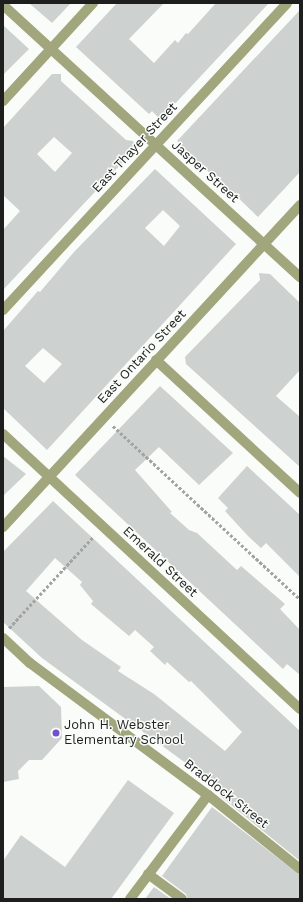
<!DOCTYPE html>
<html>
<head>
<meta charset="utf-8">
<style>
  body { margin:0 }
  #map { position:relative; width:303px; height:902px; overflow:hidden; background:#f9fcf8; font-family:"Work Sans",sans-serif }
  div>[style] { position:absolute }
  .building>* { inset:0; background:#cdd2d0 }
  .path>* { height:2.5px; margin-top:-1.25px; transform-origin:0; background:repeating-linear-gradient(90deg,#a2a4a1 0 3px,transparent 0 5px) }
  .street>* { height:10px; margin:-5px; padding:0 5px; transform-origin:5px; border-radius:5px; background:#a1a67c }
  .dots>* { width:11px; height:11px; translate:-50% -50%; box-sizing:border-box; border:2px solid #f9fcf8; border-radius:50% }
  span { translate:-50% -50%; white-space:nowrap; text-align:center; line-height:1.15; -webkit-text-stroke:3px #f9fcf8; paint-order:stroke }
  .street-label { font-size:13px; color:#1d1e1d }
  .poi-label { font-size:13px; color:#1d1e1d }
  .left { translate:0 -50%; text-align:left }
  .frame { position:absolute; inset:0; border:4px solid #1d1e1d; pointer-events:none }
</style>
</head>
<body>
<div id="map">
  <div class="building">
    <i style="clip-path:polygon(29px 3px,71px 3px,52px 23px)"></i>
    <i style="clip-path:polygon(117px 3px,164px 3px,129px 39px,154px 63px,175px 40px,178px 43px,186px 33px,188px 34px,216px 3px,269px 3px,172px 107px,172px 112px,167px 113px,161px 120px,152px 111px,149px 114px,76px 47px)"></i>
    <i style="clip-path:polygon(300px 10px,300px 172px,258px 217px,234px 194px,232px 195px,177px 141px)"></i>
    <i style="clip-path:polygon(3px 25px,29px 49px,3px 75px)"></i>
    <i style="clip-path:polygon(evenodd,52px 74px,61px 74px,61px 81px,126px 140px,133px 141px,136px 148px,3px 290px,3px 230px,20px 211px,3px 195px,3px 128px,52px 74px,54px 137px,72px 153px,55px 172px,37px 154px,54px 137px)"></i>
    <i style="clip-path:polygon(evenodd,155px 169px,236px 244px,47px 450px,3px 408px,3px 331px,38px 291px,40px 292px,74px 252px,155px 169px,163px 210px,180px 226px,164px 246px,145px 228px,163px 210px,155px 169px,43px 348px,62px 364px,44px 383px,25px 366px,43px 348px)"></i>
    <i style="clip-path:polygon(259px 273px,270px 274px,300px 303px,300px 370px,276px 396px,300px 417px,300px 467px,186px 364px,185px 357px,260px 280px)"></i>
    <i style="clip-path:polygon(160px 386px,233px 453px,199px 485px,159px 447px,135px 470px,172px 512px,170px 513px,189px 530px,197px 533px,237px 570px,241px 566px,285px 604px,280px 609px,300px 630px,300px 675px,287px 664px,283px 669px,75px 475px)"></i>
    <i style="clip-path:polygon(3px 456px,26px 474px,3px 496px)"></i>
    <i style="clip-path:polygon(247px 466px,300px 515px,300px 577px,266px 543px,261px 548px,248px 536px,225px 511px,228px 508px,218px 498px)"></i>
    <i style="clip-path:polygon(evenodd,53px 501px,300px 731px,300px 861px,220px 796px,224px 791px,42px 658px,3px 622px,3px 552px,53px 501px,55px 558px,82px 582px,80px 585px,93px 601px,91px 604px,129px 636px,135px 630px,154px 647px,150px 651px,165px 665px,167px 662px,189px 682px,191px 681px,242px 732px,225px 751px,154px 694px,118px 671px,121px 667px,82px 640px,26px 591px,55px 558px)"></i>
    <i style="clip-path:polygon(39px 686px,61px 707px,62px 738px,42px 760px,29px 760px,18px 771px,19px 779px,3px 782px,3px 687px)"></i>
    <i style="clip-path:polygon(128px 780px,174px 813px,111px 899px,3px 899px,3px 861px,21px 835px,65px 867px)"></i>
    <i style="clip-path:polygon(212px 807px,300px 875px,300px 899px,188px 899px,186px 894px,162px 876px)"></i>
    <i style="clip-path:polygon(154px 887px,171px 899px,145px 899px)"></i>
  </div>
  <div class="path">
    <i style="left:113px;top:426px;width:255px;rotate:42.8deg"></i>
    <i style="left:9px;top:628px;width:125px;rotate:-47.3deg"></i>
  </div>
  <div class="street">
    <i style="left:3px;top:5px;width:403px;rotate:42.5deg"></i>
    <i style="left:3px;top:101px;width:133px;rotate:-47.4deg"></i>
    <i style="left:3px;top:310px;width:418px;rotate:-47.2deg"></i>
    <i style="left:156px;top:360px;width:196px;rotate:42.7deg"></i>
    <i style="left:3px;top:434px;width:405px;rotate:42.8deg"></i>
    <i style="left:3px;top:527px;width:438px;rotate:-47.3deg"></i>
    <i style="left:3px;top:638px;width:37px;rotate:43deg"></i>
    <i style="left:30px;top:663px;width:222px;rotate:36.6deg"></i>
    <i style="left:208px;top:795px;width:118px;rotate:38.8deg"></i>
    <i style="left:148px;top:874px;width:42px;rotate:36.3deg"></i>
    <i style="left:130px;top:899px;width:130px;rotate:-53.1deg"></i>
  </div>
  <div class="dots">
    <i style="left:56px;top:733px;background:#7152cc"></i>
  </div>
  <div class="street-label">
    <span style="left:135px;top:148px;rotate:-47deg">East Thayer Street</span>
    <span style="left:205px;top:172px;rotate:42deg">Jasper Street</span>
    <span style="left:142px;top:357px;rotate:-47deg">East Ontario Street</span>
    <span style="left:160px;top:562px;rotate:43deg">Emerald Street</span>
    <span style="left:226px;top:794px;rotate:38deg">Braddock Street</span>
  </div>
  <div class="poi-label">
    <span class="left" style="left:64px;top:733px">John H. Webster<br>Elementary School</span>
  </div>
  <div class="frame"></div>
</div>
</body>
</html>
